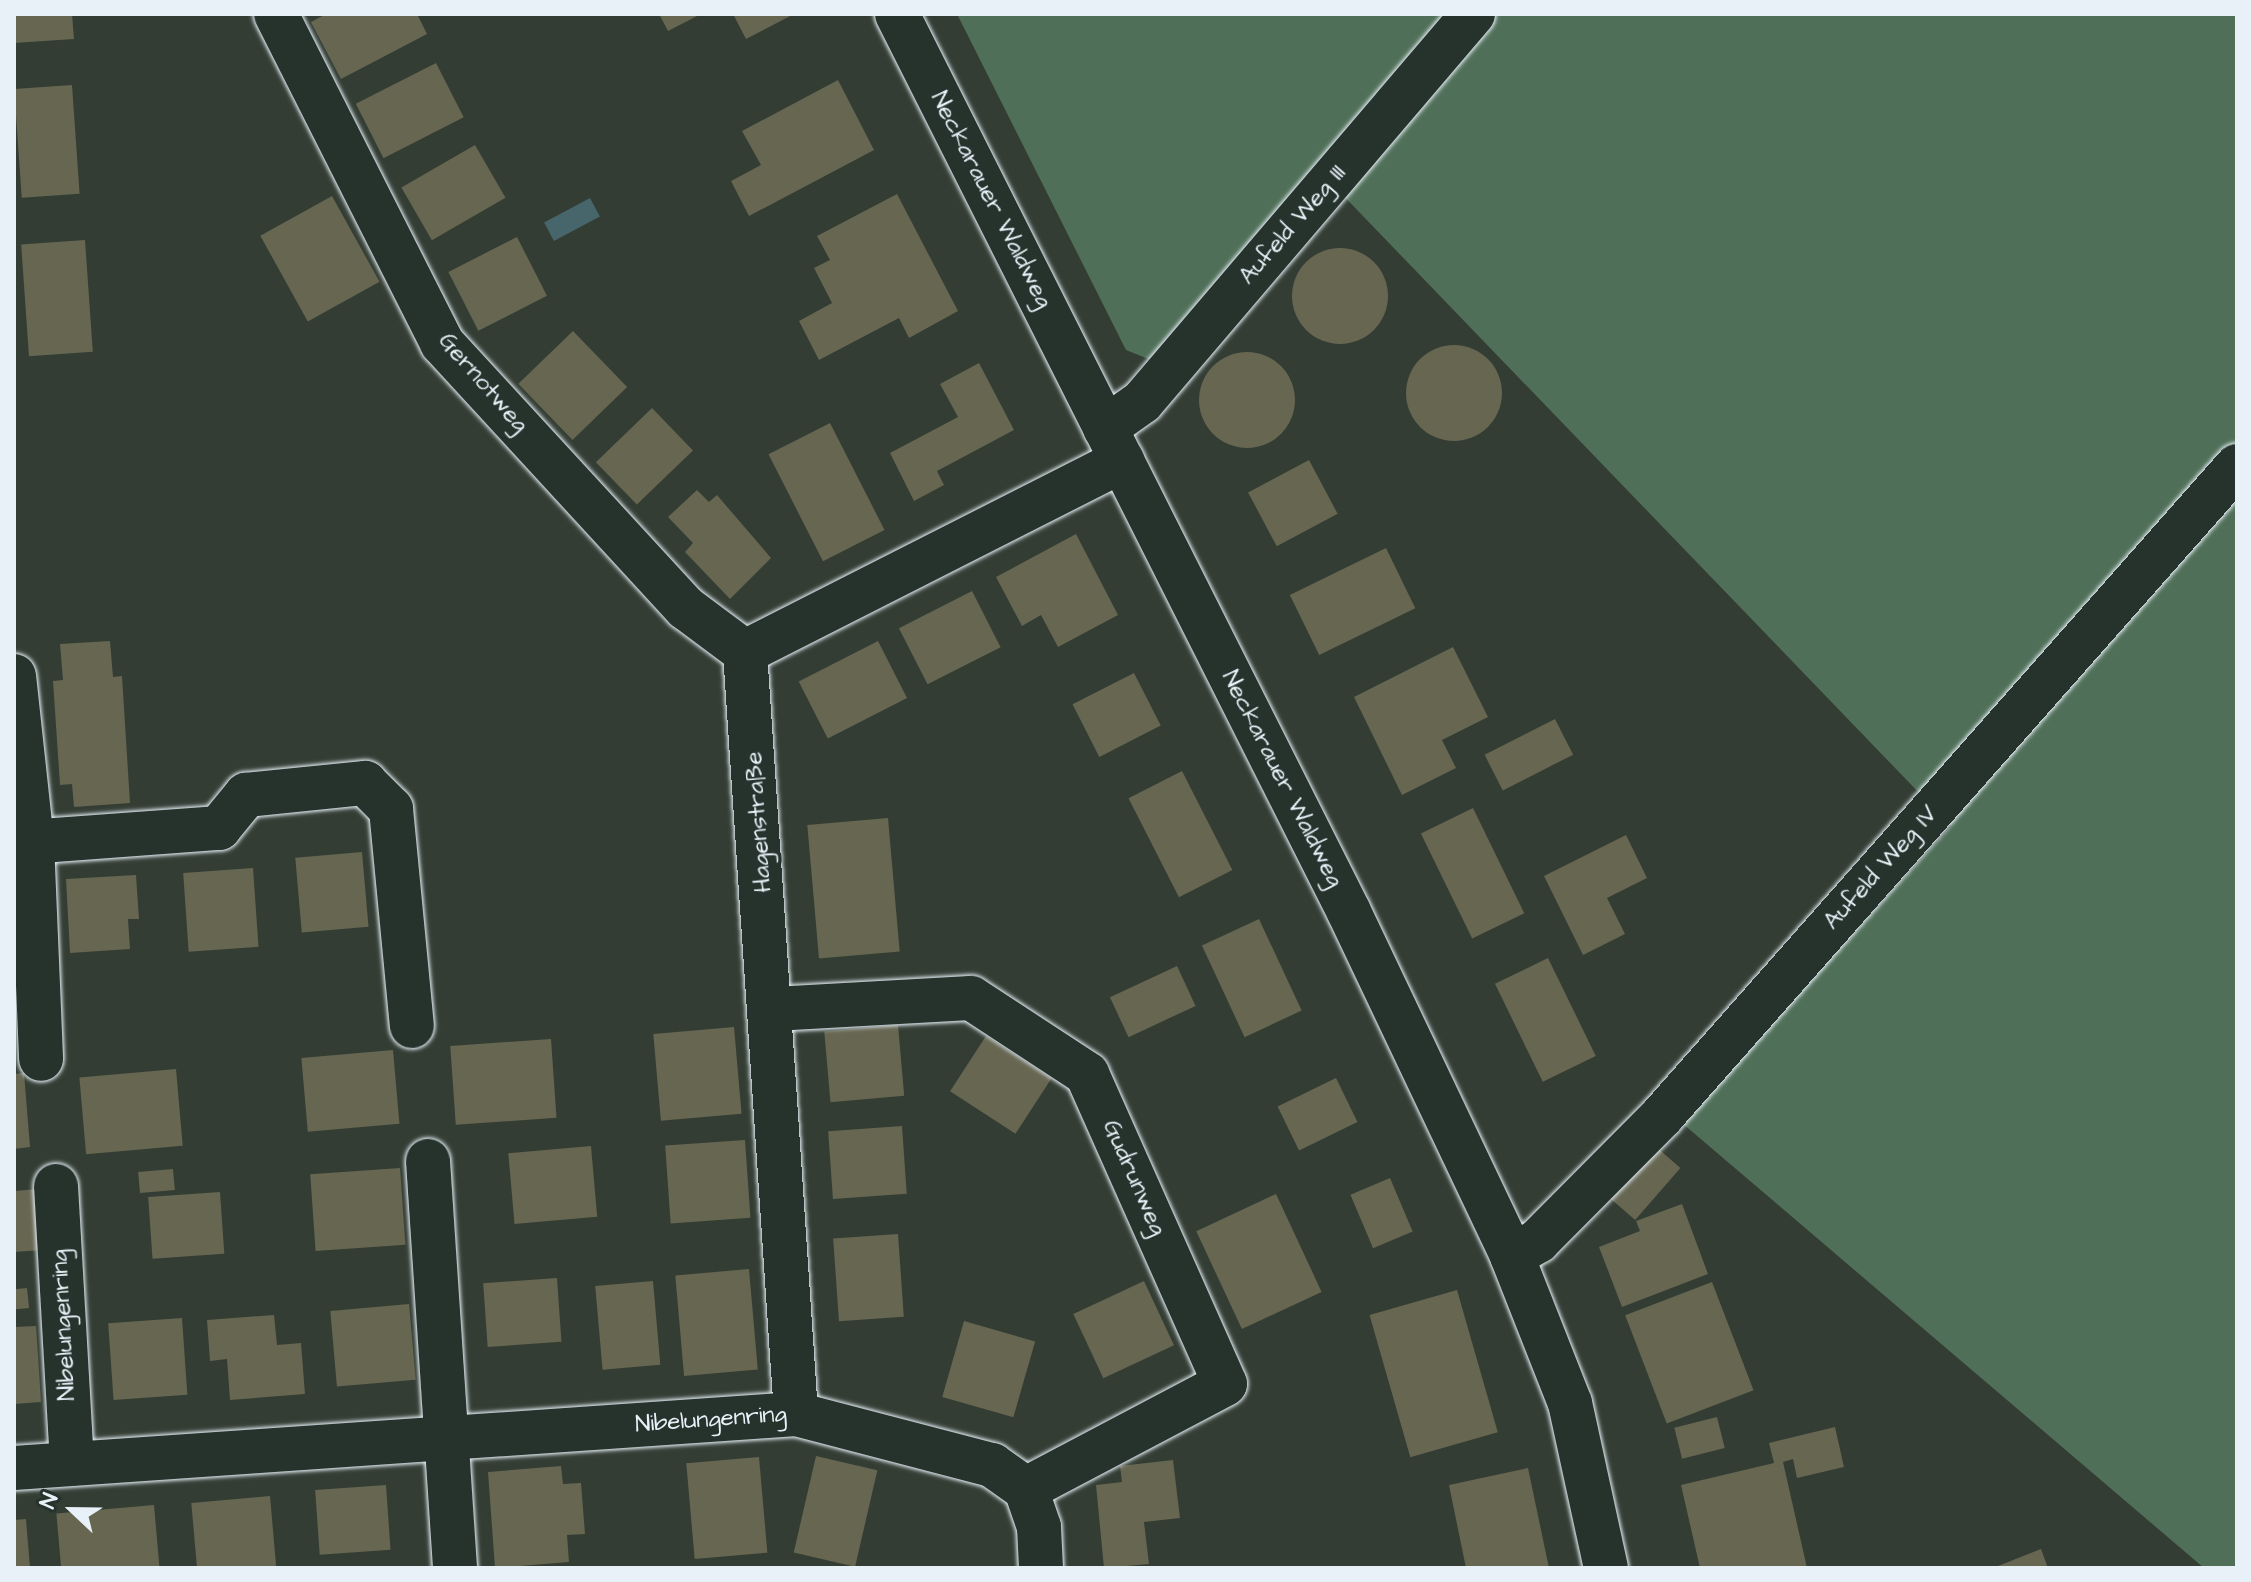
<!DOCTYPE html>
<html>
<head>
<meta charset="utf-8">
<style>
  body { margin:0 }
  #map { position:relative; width:2251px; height:1582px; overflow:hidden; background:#333d34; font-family:"Architects Daughter",sans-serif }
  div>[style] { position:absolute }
  .green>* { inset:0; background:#506f58 }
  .water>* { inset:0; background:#46666c; transform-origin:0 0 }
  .building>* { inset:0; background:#666651; transform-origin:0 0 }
  .round { border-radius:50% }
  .roads { filter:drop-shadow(0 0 2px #e8f1f8) drop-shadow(0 0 2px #e8f1f8) }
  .minor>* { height:44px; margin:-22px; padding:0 22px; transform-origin:22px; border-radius:22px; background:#26332d }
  span { translate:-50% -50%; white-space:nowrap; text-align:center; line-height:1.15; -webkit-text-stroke:7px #26332d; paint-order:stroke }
  .street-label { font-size:24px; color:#e8f1f8 }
  .frame { position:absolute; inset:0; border:16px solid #e8f1f8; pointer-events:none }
  .north { position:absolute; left:32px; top:1470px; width:80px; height:80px; -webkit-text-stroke:6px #26332d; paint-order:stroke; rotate:292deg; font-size:22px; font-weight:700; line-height:32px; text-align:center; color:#e8f1f8 }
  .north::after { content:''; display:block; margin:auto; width:28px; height:36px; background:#e8f1f8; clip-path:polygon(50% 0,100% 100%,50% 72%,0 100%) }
</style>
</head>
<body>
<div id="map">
  <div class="green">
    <i style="clip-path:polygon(957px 14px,2237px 14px,2237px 1568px,2204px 1568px,1682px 1123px,1951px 826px,1335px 187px,1151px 360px,1126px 350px)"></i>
  </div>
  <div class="water">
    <i style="left:590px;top:198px;width:21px;height:52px;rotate:62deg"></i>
  </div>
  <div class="building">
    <i style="clip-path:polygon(14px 14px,72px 14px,74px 39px,14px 43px)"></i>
    <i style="clip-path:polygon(326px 14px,417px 14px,427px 34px,341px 79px,311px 22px)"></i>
    <i style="clip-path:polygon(659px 14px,701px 14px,668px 31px)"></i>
    <i style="clip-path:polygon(733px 14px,794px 14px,746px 39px)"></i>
    <i style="left:436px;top:63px;width:61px;height:90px;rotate:63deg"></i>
    <i style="clip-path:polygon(838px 80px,874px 150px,749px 216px,731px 181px,761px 165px,742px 131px)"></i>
    <i style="left:72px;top:85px;width:109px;height:58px;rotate:86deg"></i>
    <i style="left:475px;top:145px;width:61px;height:85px;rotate:60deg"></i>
    <i style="clip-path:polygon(897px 194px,958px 311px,909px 338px,899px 318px,819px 360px,799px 321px,832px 303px,814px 268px,830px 260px,817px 236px)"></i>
    <i style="left:332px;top:196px;width:98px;height:82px;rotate:61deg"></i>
    <i style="left:517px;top:237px;width:66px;height:77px;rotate:63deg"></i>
    <i style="left:85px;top:240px;width:112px;height:64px;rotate:86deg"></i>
    <i class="round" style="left:1292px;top:248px;width:96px;height:96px"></i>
    <i style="left:573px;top:331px;width:78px;height:76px;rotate:46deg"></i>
    <i class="round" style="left:1406px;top:345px;width:96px;height:96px"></i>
    <i class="round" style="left:1199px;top:352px;width:96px;height:96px"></i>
    <i style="clip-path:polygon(979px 363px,1014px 430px,937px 471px,944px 485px,914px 501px,890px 453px,958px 417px,940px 384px)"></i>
    <i style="left:652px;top:408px;width:59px;height:78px;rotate:46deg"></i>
    <i style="left:830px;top:423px;width:120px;height:69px;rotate:63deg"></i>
    <i style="left:1309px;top:460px;width:61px;height:69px;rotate:62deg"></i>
    <i style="clip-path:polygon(697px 490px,709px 502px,717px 495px,771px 558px,730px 599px,685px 552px,693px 543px,668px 517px)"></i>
    <i style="clip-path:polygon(1076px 534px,1118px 615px,1058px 647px,1041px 615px,1022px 626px,996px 577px)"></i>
    <i style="left:1386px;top:548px;width:67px;height:107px;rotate:64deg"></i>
    <i style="left:972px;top:591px;width:63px;height:82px;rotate:63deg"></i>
    <i style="clip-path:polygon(110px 641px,113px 677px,122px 676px,130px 803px,74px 807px,72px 784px,60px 785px,53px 681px,63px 680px,60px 644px)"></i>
    <i style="left:878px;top:641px;width:64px;height:89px;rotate:63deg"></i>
    <i style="clip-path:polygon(1453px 647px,1488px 717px,1442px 740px,1456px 768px,1402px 795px,1354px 697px)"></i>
    <i style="left:1134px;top:673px;width:59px;height:69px;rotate:63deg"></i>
    <i style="left:1555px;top:719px;width:40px;height:79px;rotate:63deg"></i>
    <i style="left:1182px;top:771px;width:111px;height:60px;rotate:63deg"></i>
    <i style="left:1473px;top:808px;width:117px;height:58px;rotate:64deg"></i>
    <i style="left:888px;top:818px;width:134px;height:81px;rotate:85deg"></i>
    <i style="clip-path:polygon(1626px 835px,1647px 878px,1607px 898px,1625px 934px,1583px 955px,1544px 876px)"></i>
    <i style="left:362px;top:852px;width:75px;height:67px;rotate:85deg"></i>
    <i style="left:253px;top:868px;width:79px;height:70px;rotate:86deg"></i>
    <i style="clip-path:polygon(136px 875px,139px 919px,128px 919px,130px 949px,70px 953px,66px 879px)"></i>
    <i style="left:1259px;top:919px;width:101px;height:63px;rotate:65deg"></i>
    <i style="left:1548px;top:958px;width:109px;height:59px;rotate:64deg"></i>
    <i style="left:1177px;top:966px;width:44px;height:74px;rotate:65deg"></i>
    <i style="left:898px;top:1025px;width:71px;height:74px;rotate:85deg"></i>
    <i style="left:734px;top:1027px;width:87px;height:81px;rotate:85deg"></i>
    <i style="left:986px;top:1036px;width:78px;height:66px;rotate:33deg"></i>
    <i style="left:551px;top:1039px;width:79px;height:101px;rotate:86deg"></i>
    <i style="left:393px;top:1050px;width:74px;height:92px;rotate:85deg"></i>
    <i style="left:176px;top:1069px;width:77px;height:97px;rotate:85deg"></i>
    <i style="clip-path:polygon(24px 1073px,30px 1147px,14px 1149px,14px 1074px)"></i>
    <i style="left:1336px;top:1078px;width:49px;height:65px;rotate:64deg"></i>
    <i style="left:902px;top:1126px;width:68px;height:74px;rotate:86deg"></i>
    <i style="left:745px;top:1140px;width:78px;height:80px;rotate:86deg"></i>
    <i style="left:1654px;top:1145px;width:35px;height:69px;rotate:41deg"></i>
    <i style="left:591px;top:1146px;width:71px;height:83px;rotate:85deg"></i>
    <i style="left:400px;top:1168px;width:77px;height:90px;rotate:86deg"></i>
    <i style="left:173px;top:1169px;width:21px;height:35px;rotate:85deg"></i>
    <i style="left:1390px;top:1178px;width:58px;height:43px;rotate:67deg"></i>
    <i style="clip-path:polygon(39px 1189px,43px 1250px,14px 1252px,14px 1191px)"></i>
    <i style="left:220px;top:1192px;width:62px;height:72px;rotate:86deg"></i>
    <i style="left:1276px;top:1194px;width:108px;height:88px;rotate:65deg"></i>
    <i style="clip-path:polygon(1682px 1204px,1708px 1274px,1622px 1307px,1599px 1247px,1640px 1231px,1636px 1221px)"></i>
    <i style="left:898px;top:1234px;width:83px;height:65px;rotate:86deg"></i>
    <i style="left:749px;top:1269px;width:101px;height:74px;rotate:85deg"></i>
    <i style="left:557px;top:1278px;width:64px;height:74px;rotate:86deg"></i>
    <i style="left:653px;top:1281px;width:84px;height:58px;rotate:85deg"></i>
    <i style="left:1144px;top:1281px;width:71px;height:78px;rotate:65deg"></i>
    <i style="left:1712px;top:1282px;width:116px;height:93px;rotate:69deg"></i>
    <i style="left:27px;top:1288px;width:20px;height:13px;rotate:84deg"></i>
    <i style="left:1457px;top:1290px;width:148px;height:91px;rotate:74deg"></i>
    <i style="left:409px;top:1304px;width:76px;height:79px;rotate:85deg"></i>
    <i style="clip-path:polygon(274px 1315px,277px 1345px,301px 1343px,305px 1394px,230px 1400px,227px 1359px,210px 1361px,207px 1320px)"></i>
    <i style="left:182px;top:1318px;width:77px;height:74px;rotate:86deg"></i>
    <i style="left:964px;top:1321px;width:74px;height:79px;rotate:16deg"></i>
    <i style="clip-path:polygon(36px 1326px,41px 1402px,14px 1404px,14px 1327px)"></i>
    <i style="left:1717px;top:1417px;width:32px;height:44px;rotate:76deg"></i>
    <i style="clip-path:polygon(1835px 1427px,1844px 1467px,1797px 1478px,1793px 1459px,1783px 1462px,1807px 1568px,1700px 1568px,1681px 1485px,1774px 1463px,1769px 1443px)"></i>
    <i style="left:816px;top:1456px;width:63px;height:99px;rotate:13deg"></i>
    <i style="left:759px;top:1457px;width:96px;height:73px;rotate:85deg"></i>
    <i style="clip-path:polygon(1173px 1460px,1180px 1518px,1144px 1522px,1149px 1564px,1104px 1568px,1096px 1485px,1122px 1482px,1120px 1466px)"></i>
    <i style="clip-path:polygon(561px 1466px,563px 1484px,581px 1483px,585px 1534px,567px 1535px,569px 1562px,495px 1568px,488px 1472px)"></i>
    <i style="clip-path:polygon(1528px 1468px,1549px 1568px,1466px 1568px,1449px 1485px)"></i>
    <i style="left:386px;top:1485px;width:65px;height:71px;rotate:86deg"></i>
    <i style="left:270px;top:1496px;width:72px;height:79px;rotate:85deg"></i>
    <i style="left:154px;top:1505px;width:63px;height:98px;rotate:85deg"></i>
    <i style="clip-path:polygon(26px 1519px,30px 1568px,14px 1568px,14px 1520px)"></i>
    <i style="clip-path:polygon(2041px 1549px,2048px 1568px,1993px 1568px)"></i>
  </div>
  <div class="roads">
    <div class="minor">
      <i style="left:276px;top:14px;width:369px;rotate:63.2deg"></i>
      <i style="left:442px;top:343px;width:360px;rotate:47.4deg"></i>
      <i style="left:686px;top:608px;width:74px;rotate:36.7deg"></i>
      <i style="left:897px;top:14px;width:1005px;rotate:63.28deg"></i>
      <i style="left:1349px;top:912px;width:381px;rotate:64.6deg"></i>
      <i style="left:1512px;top:1256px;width:158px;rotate:68.5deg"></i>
      <i style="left:1570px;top:1403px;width:169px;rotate:77.7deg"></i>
      <i style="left:1105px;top:428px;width:45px;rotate:-35.1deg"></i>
      <i style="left:1142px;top:402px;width:510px;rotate:-49.53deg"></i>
      <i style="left:14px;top:676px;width:167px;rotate:83.8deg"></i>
      <i style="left:32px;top:842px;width:217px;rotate:87.6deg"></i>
      <i style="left:14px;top:843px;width:206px;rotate:-4.2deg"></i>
      <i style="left:219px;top:828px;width:43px;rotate:-50.7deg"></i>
      <i style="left:246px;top:795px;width:120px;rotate:-5.8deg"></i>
      <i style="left:365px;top:783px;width:37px;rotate:45deg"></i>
      <i style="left:391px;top:809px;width:218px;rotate:84.5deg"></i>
      <i style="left:773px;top:1009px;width:198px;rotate:-3.2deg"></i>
      <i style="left:971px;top:998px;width:139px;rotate:33.2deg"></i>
      <i style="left:1087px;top:1074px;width:339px;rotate:66deg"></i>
      <i style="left:1225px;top:1384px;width:225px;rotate:152.2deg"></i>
      <i style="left:428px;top:1161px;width:408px;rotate:86.2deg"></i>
      <i style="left:56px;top:1186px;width:278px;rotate:86.7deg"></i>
      <i style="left:1512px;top:1256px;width:30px;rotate:-30deg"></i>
      <i style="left:1538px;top:1241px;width:176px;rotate:-45.2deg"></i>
      <i style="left:1662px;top:1116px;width:868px;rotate:-48.5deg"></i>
      <i style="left:796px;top:1414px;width:764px;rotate:-93.83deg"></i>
      <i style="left:745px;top:652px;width:423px;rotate:-26.9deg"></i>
      <i style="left:14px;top:1468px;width:784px;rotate:-3.95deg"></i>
      <i style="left:796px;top:1414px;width:203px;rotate:14.6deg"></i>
      <i style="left:992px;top:1465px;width:42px;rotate:35.2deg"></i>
      <i style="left:1026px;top:1489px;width:40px;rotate:71.1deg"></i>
      <i style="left:1039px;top:1527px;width:41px;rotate:87.2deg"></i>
    </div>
  </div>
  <div class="street-label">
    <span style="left:991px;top:200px;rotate:63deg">Neckarauer Waldweg</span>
    <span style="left:1293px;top:225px;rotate:-49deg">Aufeld Weg III</span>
    <span style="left:483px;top:383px;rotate:49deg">Gernotweg</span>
    <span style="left:1282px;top:779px;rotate:63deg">Neckarauer Waldweg</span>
    <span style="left:759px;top:822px;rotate:-94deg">Hagenstraße</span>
    <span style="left:1881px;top:868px;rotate:-48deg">Aufeld Weg IV</span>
    <span style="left:1134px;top:1178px;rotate:66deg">Gudrunweg</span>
    <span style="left:64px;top:1325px;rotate:-93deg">Nibelungenring</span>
    <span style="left:711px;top:1420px;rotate:-4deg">Nibelungenring</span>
  </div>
  <div class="frame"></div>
  <div class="north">N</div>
</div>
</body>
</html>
